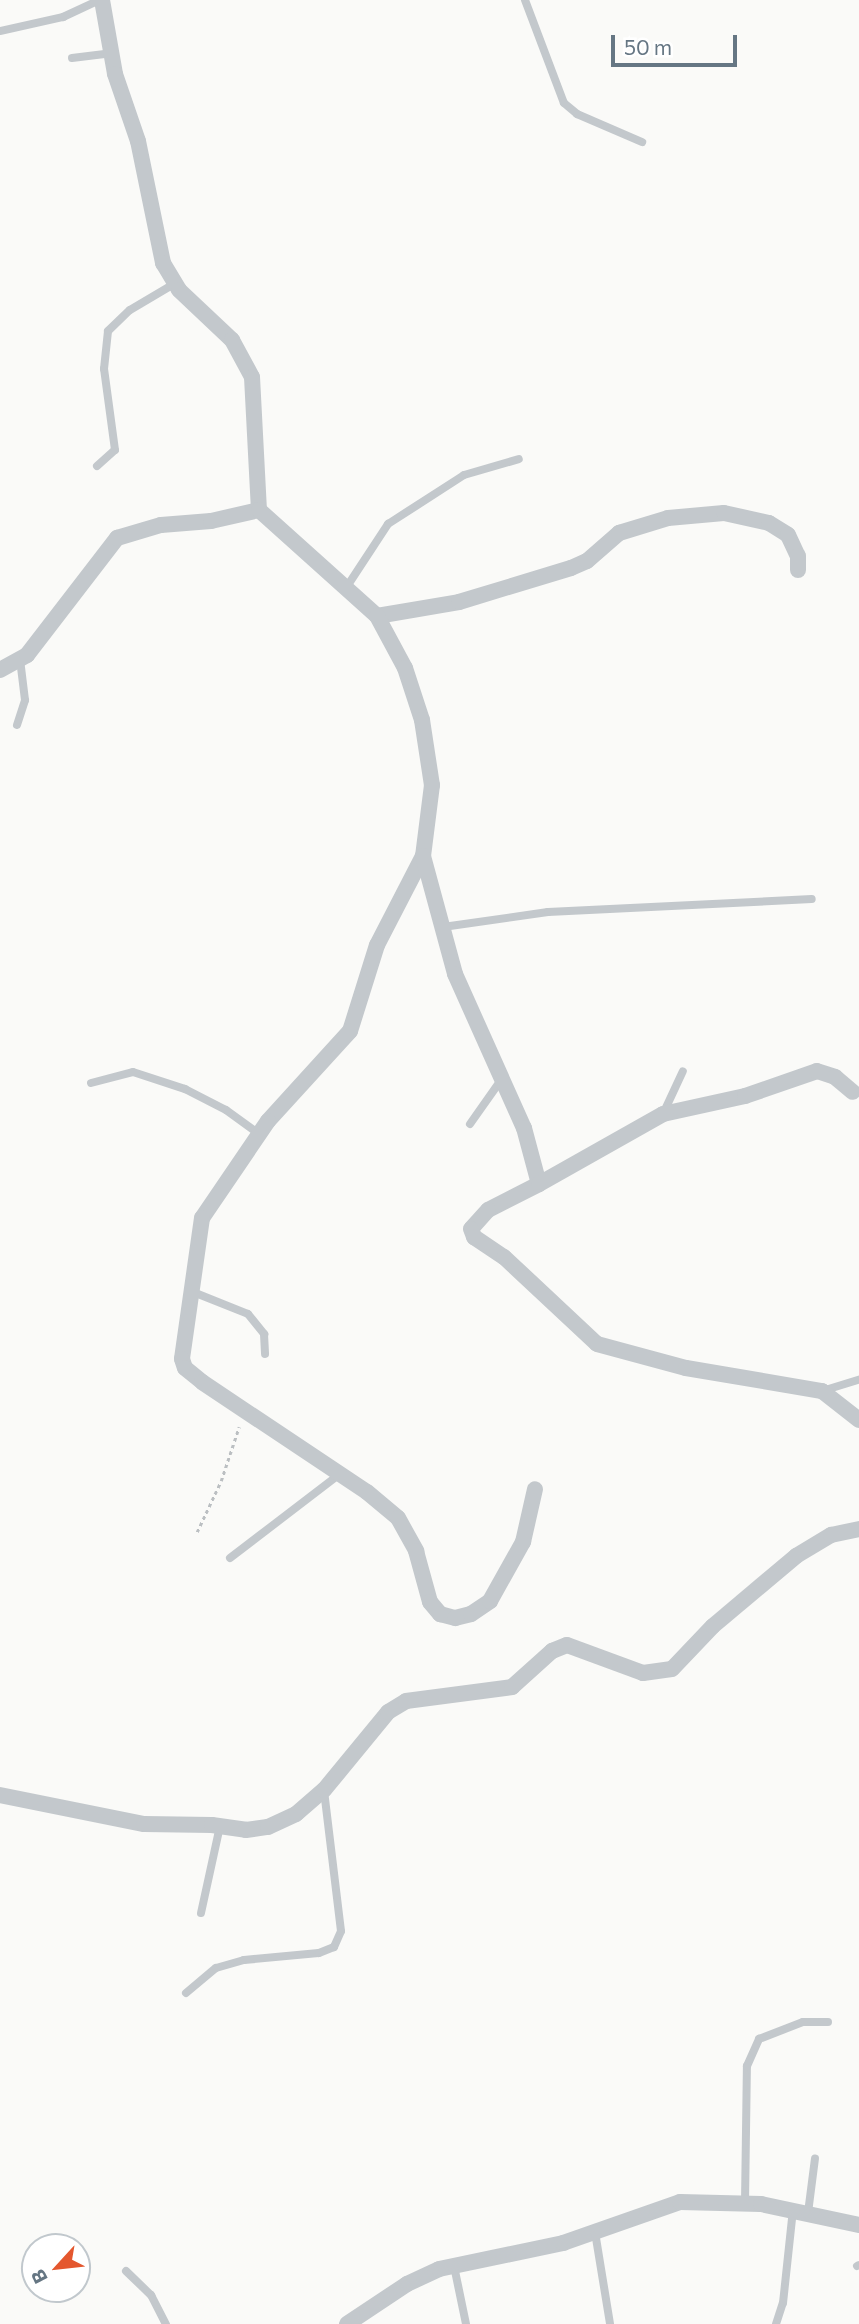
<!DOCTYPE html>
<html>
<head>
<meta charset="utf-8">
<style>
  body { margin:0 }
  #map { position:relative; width:859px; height:2324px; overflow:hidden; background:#fafaf8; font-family:Commissioner,sans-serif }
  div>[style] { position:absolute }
  .path>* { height:2.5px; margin-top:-1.25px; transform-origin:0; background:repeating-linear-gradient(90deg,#bbbfc2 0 3.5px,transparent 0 7px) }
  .lane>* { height:8px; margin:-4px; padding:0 4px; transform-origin:4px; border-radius:4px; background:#c3c8cc }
  .street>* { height:16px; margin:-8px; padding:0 8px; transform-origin:8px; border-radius:8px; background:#c3c8cc }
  span { translate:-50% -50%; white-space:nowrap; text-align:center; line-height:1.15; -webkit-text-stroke:7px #fff; paint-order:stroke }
  .north { position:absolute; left:21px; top:2233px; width:70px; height:70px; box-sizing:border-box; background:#fff; border:2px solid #c1c8cd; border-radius:50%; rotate:243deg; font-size:19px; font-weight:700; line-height:28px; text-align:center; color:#657683 }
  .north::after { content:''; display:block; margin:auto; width:24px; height:32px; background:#e4572e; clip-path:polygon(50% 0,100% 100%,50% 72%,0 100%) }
  .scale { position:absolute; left:611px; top:35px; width:126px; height:32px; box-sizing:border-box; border:4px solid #657683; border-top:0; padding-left:9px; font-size:21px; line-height:24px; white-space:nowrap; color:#657683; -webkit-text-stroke:5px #fff; paint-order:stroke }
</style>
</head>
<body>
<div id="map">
  <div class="path">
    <i style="left:197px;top:1532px;width:56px;rotate:-64.8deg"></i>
    <i style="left:221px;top:1481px;width:57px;rotate:-71.6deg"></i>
  </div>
  <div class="lane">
    <i style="left:525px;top:0;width:110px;rotate:69.3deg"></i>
    <i style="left:564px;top:103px;width:17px;rotate:40deg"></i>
    <i style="left:577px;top:114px;width:71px;rotate:23.3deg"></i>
    <i style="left:0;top:31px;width:65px;rotate:-12.5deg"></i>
    <i style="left:63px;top:17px;width:40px;rotate:-25deg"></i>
    <i style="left:72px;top:58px;width:39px;rotate:-7deg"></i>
    <i style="left:97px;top:466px;width:24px;rotate:-42deg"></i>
    <i style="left:115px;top:450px;width:82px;rotate:-97.7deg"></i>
    <i style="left:104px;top:369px;width:38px;rotate:-84deg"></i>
    <i style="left:108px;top:331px;width:30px;rotate:-44deg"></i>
    <i style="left:130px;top:310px;width:51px;rotate:-30.6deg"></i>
    <i style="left:346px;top:588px;width:77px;rotate:-56.7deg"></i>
    <i style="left:388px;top:524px;width:90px;rotate:-32.8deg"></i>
    <i style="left:464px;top:475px;width:57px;rotate:-16.2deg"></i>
    <i style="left:17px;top:725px;width:26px;rotate:-72deg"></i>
    <i style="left:25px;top:700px;width:38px;rotate:-97deg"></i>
    <i style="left:443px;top:927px;width:106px;rotate:-8.1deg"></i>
    <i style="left:548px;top:912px;width:264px;rotate:-2.8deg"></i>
    <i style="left:91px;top:1083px;width:43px;rotate:-14.7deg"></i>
    <i style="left:133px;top:1072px;width:55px;rotate:18.1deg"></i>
    <i style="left:185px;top:1089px;width:46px;rotate:27.1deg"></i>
    <i style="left:226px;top:1110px;width:41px;rotate:36deg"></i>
    <i style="left:663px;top:1114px;width:47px;rotate:-65.1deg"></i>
    <i style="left:470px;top:1124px;width:54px;rotate:-54.8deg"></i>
    <i style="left:193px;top:1292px;width:59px;rotate:21.8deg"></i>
    <i style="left:248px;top:1314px;width:26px;rotate:51deg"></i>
    <i style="left:264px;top:1334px;width:20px;rotate:87deg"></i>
    <i style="left:822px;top:1391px;width:39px;rotate:-17deg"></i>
    <i style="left:230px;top:1558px;width:138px;rotate:-37.4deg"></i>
    <i style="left:201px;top:1913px;width:89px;rotate:-77.7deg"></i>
    <i style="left:186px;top:1993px;width:39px;rotate:-40deg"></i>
    <i style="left:216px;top:1968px;width:29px;rotate:-16deg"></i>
    <i style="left:244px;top:1960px;width:75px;rotate:-5.3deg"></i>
    <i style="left:319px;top:1953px;width:16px;rotate:-22deg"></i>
    <i style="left:334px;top:1947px;width:17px;rotate:-66deg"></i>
    <i style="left:341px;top:1931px;width:142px;rotate:-96.9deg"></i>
    <i style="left:745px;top:2203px;width:137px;rotate:-89.2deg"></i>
    <i style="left:747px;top:2066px;width:30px;rotate:-66deg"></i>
    <i style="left:759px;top:2039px;width:47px;rotate:-21.1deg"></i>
    <i style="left:803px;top:2022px;width:25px"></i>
    <i style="left:808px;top:2213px;width:55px;rotate:-82.7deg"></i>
    <i style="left:595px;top:2232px;width:93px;rotate:80.7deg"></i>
    <i style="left:454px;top:2266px;width:59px;rotate:78.3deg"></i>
    <i style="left:857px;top:2266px;width:2px;rotate:-27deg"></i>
    <i style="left:126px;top:2271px;width:35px;rotate:44deg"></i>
    <i style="left:151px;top:2295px;width:33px;rotate:63deg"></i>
    <i style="left:776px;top:2324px;width:22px;rotate:-72deg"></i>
    <i style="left:783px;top:2303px;width:94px;rotate:-83.9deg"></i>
  </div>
  <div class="street">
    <i style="left:102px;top:0;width:75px;rotate:80deg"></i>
    <i style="left:115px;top:74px;width:71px;rotate:71.1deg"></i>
    <i style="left:138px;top:141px;width:125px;rotate:78.4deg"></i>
    <i style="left:163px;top:263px;width:31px;rotate:59deg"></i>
    <i style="left:179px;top:290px;width:73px;rotate:43.3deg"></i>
    <i style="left:232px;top:340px;width:42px;rotate:61.6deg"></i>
    <i style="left:252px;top:377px;width:133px;rotate:87deg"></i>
    <i style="left:377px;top:616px;width:83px;rotate:-9.7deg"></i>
    <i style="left:459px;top:602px;width:117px;rotate:-16.9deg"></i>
    <i style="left:571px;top:568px;width:17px;rotate:-24deg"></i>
    <i style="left:587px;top:561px;width:43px;rotate:-41.2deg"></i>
    <i style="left:619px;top:533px;width:51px;rotate:-17deg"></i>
    <i style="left:668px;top:518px;width:56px;rotate:-5.1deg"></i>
    <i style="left:724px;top:513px;width:46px;rotate:12.5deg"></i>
    <i style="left:769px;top:523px;width:22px;rotate:32deg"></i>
    <i style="left:788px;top:535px;width:23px;rotate:65deg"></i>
    <i style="left:798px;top:556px;width:14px;rotate:90deg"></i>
    <i style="left:0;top:670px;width:31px;rotate:-29deg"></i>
    <i style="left:27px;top:655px;width:148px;rotate:-52.4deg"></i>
    <i style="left:117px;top:538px;width:46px;rotate:-16.5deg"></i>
    <i style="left:161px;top:525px;width:50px;rotate:-4.6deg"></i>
    <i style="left:211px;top:521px;width:49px;rotate:-12.9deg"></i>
    <i style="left:259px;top:510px;width:159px;rotate:41.9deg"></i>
    <i style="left:377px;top:616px;width:59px;rotate:61.7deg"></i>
    <i style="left:405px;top:668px;width:55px;rotate:71.9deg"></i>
    <i style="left:422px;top:720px;width:66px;rotate:81.3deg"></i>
    <i style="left:432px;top:785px;width:72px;rotate:97.2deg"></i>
    <i style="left:423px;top:856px;width:100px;rotate:117.3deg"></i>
    <i style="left:377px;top:945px;width:90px;rotate:107.4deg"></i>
    <i style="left:350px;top:1031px;width:122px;rotate:132.3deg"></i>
    <i style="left:268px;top:1121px;width:117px;rotate:124.2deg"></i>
    <i style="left:202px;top:1218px;width:142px;rotate:98.1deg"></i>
    <i style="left:182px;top:1359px;width:9px;rotate:72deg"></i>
    <i style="left:185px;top:1368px;width:22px;rotate:39deg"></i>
    <i style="left:202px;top:1382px;width:198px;rotate:33.7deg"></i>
    <i style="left:367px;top:1492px;width:40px;rotate:40deg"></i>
    <i style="left:398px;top:1518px;width:38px;rotate:61deg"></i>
    <i style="left:416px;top:1551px;width:53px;rotate:74.6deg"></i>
    <i style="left:430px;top:1602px;width:16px;rotate:50deg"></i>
    <i style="left:440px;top:1614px;width:16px;rotate:15deg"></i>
    <i style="left:455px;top:1618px;width:16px;rotate:-14deg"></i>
    <i style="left:471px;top:1614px;width:23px;rotate:-34deg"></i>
    <i style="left:490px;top:1601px;width:68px;rotate:-60.8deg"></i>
    <i style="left:523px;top:1542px;width:54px;rotate:-77.2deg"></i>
    <i style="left:423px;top:856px;width:122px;rotate:74.8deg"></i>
    <i style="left:455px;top:974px;width:169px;rotate:65.9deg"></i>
    <i style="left:524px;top:1128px;width:58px;rotate:75deg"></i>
    <i style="left:539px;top:1184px;width:57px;rotate:153deg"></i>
    <i style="left:488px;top:1210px;width:25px;rotate:132deg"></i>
    <i style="left:471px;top:1229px;width:9px;rotate:69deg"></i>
    <i style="left:474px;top:1237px;width:36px;rotate:34deg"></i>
    <i style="left:504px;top:1257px;width:127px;rotate:43.1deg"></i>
    <i style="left:597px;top:1344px;width:92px;rotate:15.1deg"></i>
    <i style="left:686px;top:1368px;width:138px;rotate:9.6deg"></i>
    <i style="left:822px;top:1391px;width:47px;rotate:38.1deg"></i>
    <i style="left:539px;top:1184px;width:142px;rotate:-29.4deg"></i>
    <i style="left:663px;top:1114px;width:84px;rotate:-12.4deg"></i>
    <i style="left:745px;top:1096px;width:76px;rotate:-19.1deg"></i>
    <i style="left:817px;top:1071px;width:19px;rotate:18deg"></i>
    <i style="left:835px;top:1077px;width:23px;rotate:40deg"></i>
    <i style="left:0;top:1795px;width:147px;rotate:11.4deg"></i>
    <i style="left:144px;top:1824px;width:68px;rotate:0.8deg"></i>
    <i style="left:212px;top:1825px;width:34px;rotate:8deg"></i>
    <i style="left:246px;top:1830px;width:22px;rotate:-8deg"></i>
    <i style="left:268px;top:1827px;width:31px;rotate:-25deg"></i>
    <i style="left:296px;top:1814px;width:37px;rotate:-41deg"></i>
    <i style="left:324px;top:1790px;width:101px;rotate:-50.6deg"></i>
    <i style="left:388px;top:1712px;width:21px;rotate:-31deg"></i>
    <i style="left:406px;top:1701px;width:107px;rotate:-7.5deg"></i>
    <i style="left:512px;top:1687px;width:54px;rotate:-42deg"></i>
    <i style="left:552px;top:1651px;width:16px;rotate:-22deg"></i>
    <i style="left:567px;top:1645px;width:81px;rotate:20.2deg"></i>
    <i style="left:643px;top:1673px;width:29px;rotate:-8deg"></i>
    <i style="left:672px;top:1669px;width:59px;rotate:-46.4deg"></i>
    <i style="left:713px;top:1626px;width:109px;rotate:-40.1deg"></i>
    <i style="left:796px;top:1556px;width:41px;rotate:-31deg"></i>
    <i style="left:831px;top:1535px;width:29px;rotate:-12deg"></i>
    <i style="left:347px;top:2324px;width:72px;rotate:-33.7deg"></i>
    <i style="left:407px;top:2284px;width:35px;rotate:-25deg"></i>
    <i style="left:439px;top:2269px;width:127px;rotate:-11.8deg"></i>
    <i style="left:563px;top:2243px;width:124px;rotate:-19.3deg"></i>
    <i style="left:680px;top:2202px;width:81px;rotate:1.4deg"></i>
    <i style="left:761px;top:2204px;width:100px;rotate:12.1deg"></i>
  </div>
  <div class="north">B</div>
  <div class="scale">50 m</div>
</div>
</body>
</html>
